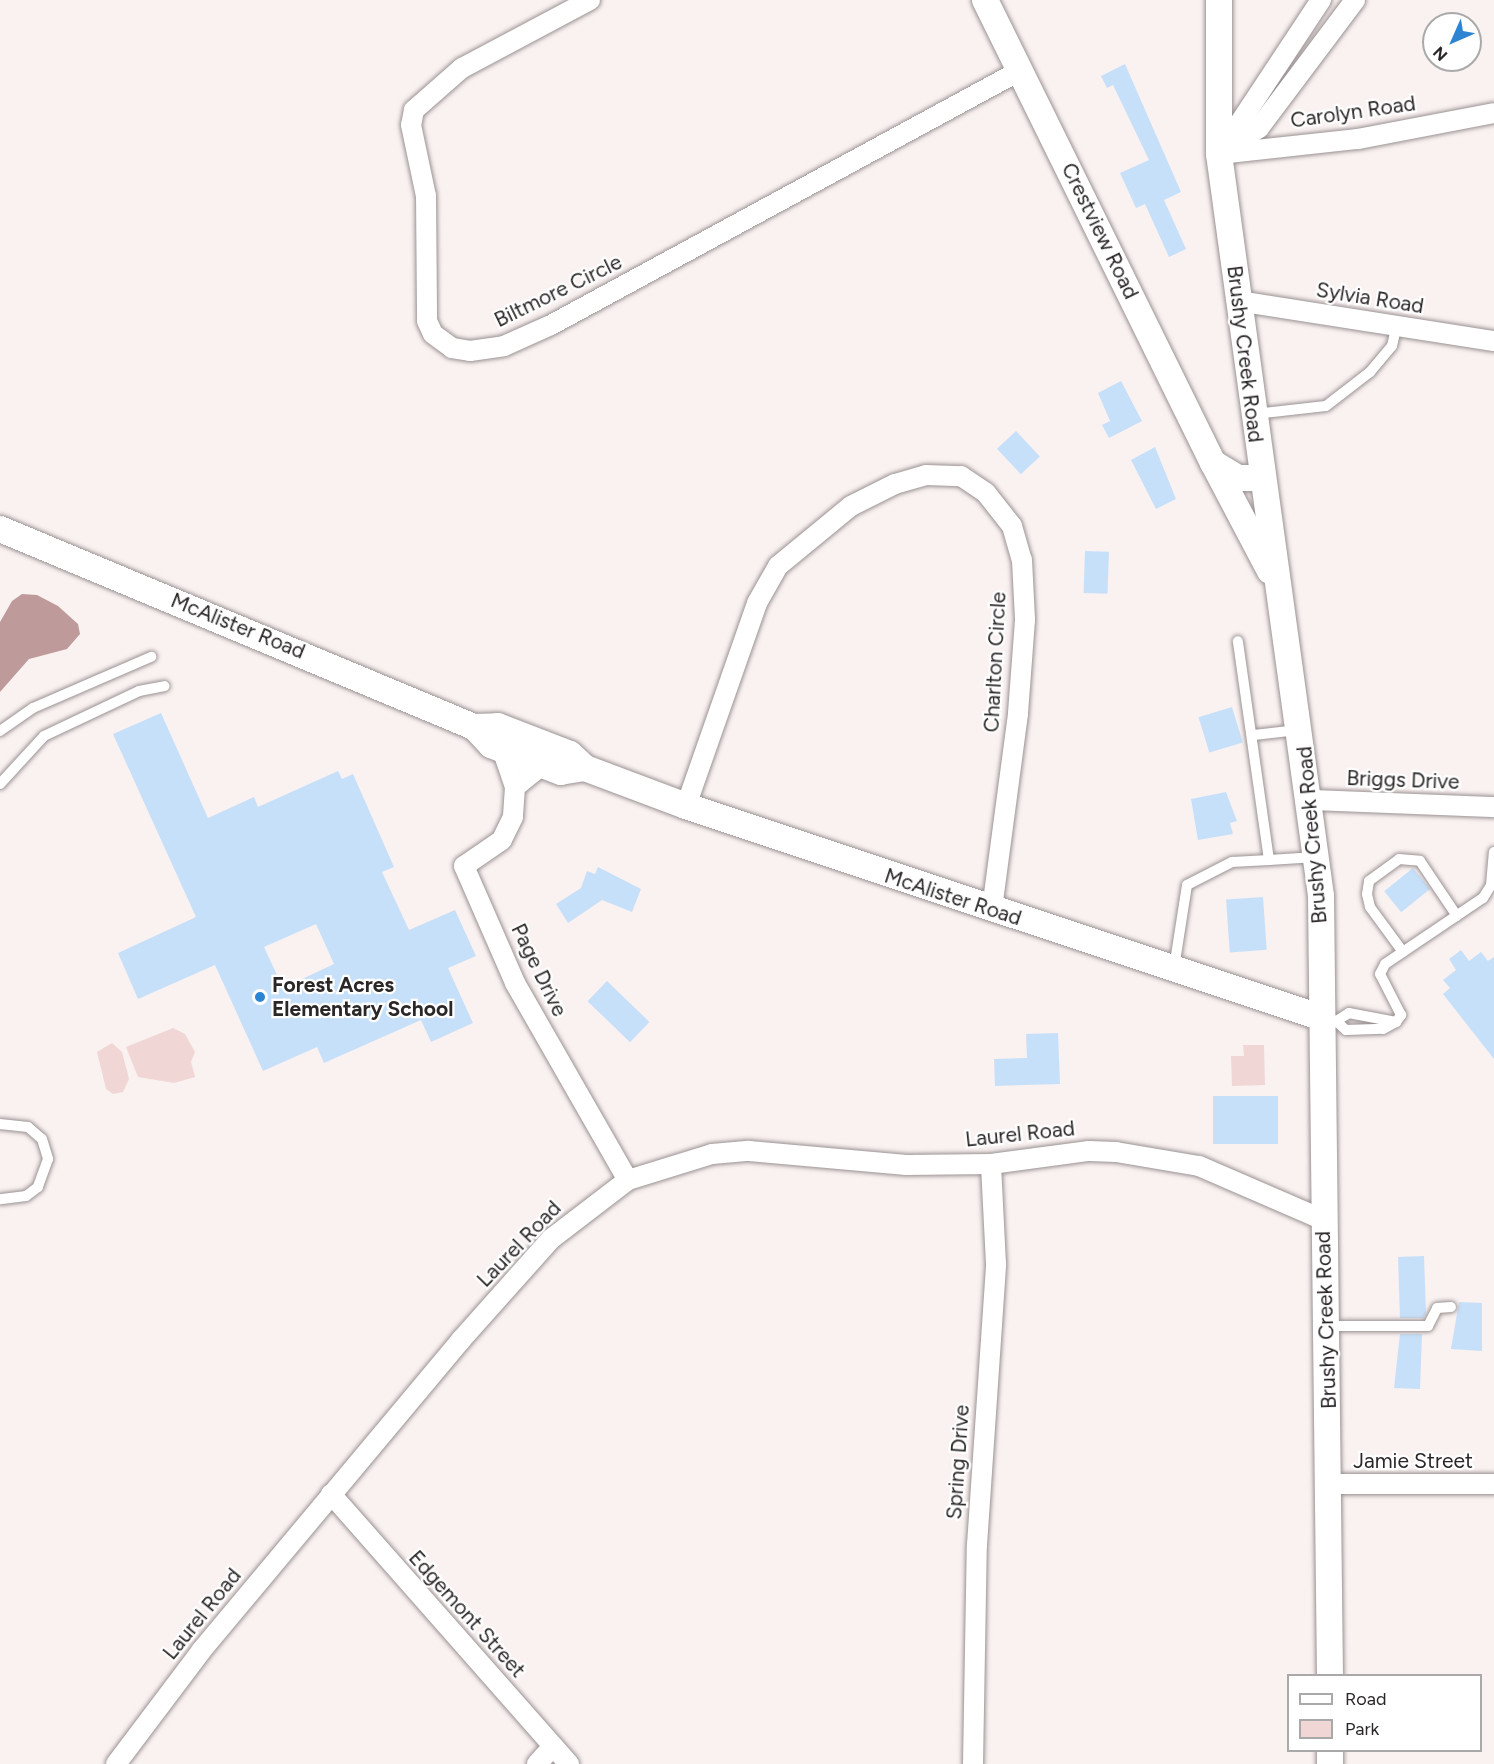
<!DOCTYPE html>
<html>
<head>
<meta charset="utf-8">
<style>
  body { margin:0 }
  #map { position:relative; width:1494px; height:1764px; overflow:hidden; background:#faf1f1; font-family:Figtree,sans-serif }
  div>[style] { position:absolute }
  .green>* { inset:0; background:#f1d6d6 }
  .water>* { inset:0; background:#bf9a9a }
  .building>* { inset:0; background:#c7e0f9; transform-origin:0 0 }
  .roads { filter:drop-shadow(0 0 2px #9a9292) drop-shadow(0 0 2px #9a9292) }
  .service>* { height:10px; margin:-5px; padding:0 5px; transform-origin:5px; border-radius:5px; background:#fff }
  .minor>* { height:20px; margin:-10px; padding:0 10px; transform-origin:10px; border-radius:10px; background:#fff }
  .tertiary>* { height:26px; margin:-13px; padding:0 13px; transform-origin:13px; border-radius:13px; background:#fff }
  .dots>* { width:16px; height:16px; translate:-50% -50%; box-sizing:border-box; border:3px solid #fff; border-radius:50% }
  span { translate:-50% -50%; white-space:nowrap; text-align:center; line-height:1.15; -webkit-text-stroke:4.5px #fff; paint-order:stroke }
  .street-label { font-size:21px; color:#2b2727 }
  .poi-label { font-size:21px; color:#2b2727; font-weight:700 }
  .left { translate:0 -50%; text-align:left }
  .legend { position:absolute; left:1287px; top:1674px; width:195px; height:78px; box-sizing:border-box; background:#fff; border:2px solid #aaa9a9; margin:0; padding:8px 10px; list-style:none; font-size:18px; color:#2b2727 }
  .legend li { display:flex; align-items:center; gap:12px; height:30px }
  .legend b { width:30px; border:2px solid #aaa9a9 }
  .north { position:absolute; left:1422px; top:12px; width:60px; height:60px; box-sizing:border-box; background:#fff; border:2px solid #aaa9a9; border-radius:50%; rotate:225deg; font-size:16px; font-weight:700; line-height:24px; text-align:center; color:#2b2727 }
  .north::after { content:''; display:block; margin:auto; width:21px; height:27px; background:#2d84d2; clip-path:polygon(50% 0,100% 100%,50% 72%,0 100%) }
</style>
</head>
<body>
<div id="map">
  <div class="green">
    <i style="clip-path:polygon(173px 1028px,185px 1034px,195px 1052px,191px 1062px,195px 1077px,174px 1083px,138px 1077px,126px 1047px)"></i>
    <i style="clip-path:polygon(112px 1043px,122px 1052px,129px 1079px,123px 1092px,113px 1094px,106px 1089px,97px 1052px)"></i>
    <i style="clip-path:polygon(1243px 1045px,1264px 1045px,1265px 1085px,1232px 1086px,1231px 1056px,1244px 1056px)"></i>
  </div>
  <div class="water">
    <i style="clip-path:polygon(22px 594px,37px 595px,58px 606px,78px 624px,80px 634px,67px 649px,29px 659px,0 692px,0 622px,12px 601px)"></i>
  </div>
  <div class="building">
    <i style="clip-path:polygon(1125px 64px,1181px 192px,1164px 200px,1186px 249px,1169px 257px,1145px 204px,1136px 208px,1120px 173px,1149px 160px,1113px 85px,1107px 88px,1101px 76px)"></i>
    <i style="clip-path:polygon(1121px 381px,1142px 421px,1109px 438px,1102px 425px,1110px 421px,1098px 393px)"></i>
    <i style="left:1016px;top:431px;width:35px;height:26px;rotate:47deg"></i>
    <i style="clip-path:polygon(1155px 447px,1176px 499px,1156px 509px,1131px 460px)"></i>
    <i style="left:1085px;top:551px;width:24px;height:42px;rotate:2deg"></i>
    <i style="left:1232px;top:707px;width:37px;height:35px;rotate:73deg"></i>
    <i style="clip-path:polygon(evenodd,161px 713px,208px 818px,254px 797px,258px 807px,338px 771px,342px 779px,353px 774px,394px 867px,382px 872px,409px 930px,455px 910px,476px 956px,448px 968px,473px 1023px,431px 1042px,421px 1020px,324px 1063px,317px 1047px,263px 1071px,215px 965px,138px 999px,118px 953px,196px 917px,113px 734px,161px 713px,316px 924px,334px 964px,283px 988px,264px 947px,316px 924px)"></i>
    <i style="clip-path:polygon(1226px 792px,1237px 821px,1230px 823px,1233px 834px,1198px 840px,1191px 799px)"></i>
    <i style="clip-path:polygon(598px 867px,641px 889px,632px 912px,602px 900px,568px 923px,556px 904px,581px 888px,587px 871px,595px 874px)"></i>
    <i style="left:1413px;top:868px;width:27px;height:37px;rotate:51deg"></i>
    <i style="left:1263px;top:897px;width:53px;height:37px;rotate:86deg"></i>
    <i style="clip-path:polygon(1461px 950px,1469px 961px,1481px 952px,1488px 961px,1494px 957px,1494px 1059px,1443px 994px,1450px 988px,1443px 980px,1456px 970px,1449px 959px)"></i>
    <i style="left:607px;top:981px;width:59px;height:28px;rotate:44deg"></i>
    <i style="clip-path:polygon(1058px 1033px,1060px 1084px,995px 1086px,994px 1059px,1027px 1058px,1026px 1034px)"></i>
    <i style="left:1213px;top:1096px;width:65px;height:48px"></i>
    <i style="clip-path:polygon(1424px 1256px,1426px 1313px,1423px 1318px,1400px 1318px,1398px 1257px)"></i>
    <i style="clip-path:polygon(1459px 1302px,1482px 1303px,1482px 1351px,1451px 1349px)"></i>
    <i style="clip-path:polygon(1400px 1334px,1422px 1334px,1420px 1389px,1394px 1388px)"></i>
  </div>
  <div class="roads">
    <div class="service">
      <i style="left:1255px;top:414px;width:71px;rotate:-6.4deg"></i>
      <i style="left:1326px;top:406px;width:56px;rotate:-37.7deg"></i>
      <i style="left:1370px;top:372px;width:34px;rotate:-50deg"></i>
      <i style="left:1392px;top:346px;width:18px;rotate:-77deg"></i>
      <i style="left:0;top:731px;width:40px;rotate:-34.9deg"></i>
      <i style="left:33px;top:708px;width:129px;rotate:-23.4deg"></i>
      <i style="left:1254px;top:735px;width:44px;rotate:-6.5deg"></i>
      <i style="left:0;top:784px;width:65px;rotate:-47.5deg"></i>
      <i style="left:44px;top:736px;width:105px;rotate:-25.3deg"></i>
      <i style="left:139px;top:691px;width:26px;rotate:-11deg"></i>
      <i style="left:1269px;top:860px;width:47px;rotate:-3.7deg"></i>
      <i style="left:1403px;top:952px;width:56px;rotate:-126.3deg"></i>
      <i style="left:1370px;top:907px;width:13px;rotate:-103deg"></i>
      <i style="left:1367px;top:894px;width:13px;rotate:-81deg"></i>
      <i style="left:1369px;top:881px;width:37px;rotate:-36deg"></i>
      <i style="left:1399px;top:859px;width:21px;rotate:5deg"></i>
      <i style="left:1420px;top:861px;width:66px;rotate:56.1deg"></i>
      <i style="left:1174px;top:968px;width:84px;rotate:-81.1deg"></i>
      <i style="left:1187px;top:885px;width:51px;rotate:-27.1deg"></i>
      <i style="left:1232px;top:862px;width:37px;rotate:-3deg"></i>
      <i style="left:1269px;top:860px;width:221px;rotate:-98.1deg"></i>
      <i style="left:1322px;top:1018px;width:14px;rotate:12deg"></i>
      <i style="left:1336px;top:1021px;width:13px;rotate:42deg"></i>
      <i style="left:1346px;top:1030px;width:37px;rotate:-2deg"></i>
      <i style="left:1383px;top:1029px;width:15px;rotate:-28deg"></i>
      <i style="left:1396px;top:1022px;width:48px;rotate:-169.2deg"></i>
      <i style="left:1349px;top:1013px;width:15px;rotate:148deg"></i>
      <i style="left:1396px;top:1022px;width:9px;rotate:-54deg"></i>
      <i style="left:1401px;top:1015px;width:46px;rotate:-117.1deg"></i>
      <i style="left:1380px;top:974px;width:11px;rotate:-63deg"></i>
      <i style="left:1385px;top:964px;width:118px;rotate:-34deg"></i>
      <i style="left:1483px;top:898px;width:15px;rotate:-58deg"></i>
      <i style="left:1491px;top:885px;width:33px;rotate:-85deg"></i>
      <i style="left:0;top:1124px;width:28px;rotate:6deg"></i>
      <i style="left:28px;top:1127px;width:18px;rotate:41deg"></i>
      <i style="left:42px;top:1139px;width:21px;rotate:73deg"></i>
      <i style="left:48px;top:1159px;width:30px;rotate:110deg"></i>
      <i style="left:38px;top:1187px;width:15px;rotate:143deg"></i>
      <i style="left:26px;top:1196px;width:26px;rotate:173deg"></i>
      <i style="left:1327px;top:1326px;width:101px"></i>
      <i style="left:1428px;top:1326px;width:20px;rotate:-63deg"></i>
      <i style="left:1437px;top:1308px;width:14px;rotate:-4deg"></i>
    </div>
    <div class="minor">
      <i style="left:590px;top:0;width:145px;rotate:152deg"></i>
      <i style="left:462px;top:68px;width:64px;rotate:138.8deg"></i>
      <i style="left:414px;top:110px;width:15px;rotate:101deg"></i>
      <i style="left:411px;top:125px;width:73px;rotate:78.1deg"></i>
      <i style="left:426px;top:196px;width:125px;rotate:89.5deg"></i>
      <i style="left:427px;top:321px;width:14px;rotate:65deg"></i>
      <i style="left:433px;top:334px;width:24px;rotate:36deg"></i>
      <i style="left:452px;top:348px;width:18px;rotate:9deg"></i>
      <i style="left:470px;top:351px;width:34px;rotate:-8deg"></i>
      <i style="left:504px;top:346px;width:51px;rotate:-24.1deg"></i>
      <i style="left:551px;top:325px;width:535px;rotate:-28.48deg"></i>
      <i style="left:1223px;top:148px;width:178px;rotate:-56.5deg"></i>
      <i style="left:1224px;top:151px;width:42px;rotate:-33.3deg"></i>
      <i style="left:1259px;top:128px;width:160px;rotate:-53.1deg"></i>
      <i style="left:1219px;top:154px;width:140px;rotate:-6.2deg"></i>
      <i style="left:1358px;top:139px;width:138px;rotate:-10.8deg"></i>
      <i style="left:1238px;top:301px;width:259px;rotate:8.9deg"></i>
      <i style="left:502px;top:749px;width:40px;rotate:71.1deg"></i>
      <i style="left:515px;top:787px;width:35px;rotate:-39deg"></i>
      <i style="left:515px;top:787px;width:30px;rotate:94deg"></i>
      <i style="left:513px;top:817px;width:25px;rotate:116deg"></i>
      <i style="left:502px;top:840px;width:46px;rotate:145.6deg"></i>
      <i style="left:464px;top:866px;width:128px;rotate:66.4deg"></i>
      <i style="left:515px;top:983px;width:227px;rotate:60.2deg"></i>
      <i style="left:1310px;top:800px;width:184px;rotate:2.2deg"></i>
      <i style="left:686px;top:806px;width:215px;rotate:-70.7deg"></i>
      <i style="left:757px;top:603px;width:43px;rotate:-60.4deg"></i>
      <i style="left:778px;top:566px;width:94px;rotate:-39.4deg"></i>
      <i style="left:851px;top:506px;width:49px;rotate:-26.6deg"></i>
      <i style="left:895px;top:484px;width:32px;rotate:-16deg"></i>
      <i style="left:926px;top:475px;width:35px;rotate:2deg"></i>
      <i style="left:961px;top:476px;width:30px;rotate:34deg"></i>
      <i style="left:986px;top:493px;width:42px;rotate:51.8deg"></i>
      <i style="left:1012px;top:526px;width:35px;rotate:74deg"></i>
      <i style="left:1022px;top:560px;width:60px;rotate:87.1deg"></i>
      <i style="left:1025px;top:620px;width:94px;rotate:94.3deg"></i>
      <i style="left:1018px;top:714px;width:198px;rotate:97.6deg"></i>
      <i style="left:1331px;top:1484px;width:163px"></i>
      <i style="left:331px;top:1494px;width:360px;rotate:48.6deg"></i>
      <i style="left:116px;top:1764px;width:141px;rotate:-53deg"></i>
      <i style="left:201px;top:1651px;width:405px;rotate:-50.1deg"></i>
      <i style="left:461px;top:1340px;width:135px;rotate:-48.3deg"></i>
      <i style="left:551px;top:1239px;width:97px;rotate:-37.5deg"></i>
      <i style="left:628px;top:1180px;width:88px;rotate:-17.2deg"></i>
      <i style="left:712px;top:1154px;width:37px;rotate:-5deg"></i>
      <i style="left:749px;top:1151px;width:158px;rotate:5.1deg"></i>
      <i style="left:906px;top:1165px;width:85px;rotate:-0.7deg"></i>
      <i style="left:991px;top:1164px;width:99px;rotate:-7.6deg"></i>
      <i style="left:1089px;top:1151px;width:27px;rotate:2deg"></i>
      <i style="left:1116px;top:1152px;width:84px;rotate:9.6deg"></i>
      <i style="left:1199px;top:1166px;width:136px;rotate:23.4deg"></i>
      <i style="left:537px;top:1764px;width:24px;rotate:-48deg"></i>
      <i style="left:973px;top:1764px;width:219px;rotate:-89deg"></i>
      <i style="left:977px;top:1545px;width:282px;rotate:-86.1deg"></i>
      <i style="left:996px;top:1264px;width:100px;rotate:-92.9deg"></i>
    </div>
    <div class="tertiary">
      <i style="left:985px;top:0;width:516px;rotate:63.78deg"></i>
      <i style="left:1213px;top:463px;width:29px;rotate:31deg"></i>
      <i style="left:1238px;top:478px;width:23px"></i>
      <i style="left:1219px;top:0;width:154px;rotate:90deg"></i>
      <i style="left:1219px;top:154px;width:749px;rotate:82.17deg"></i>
      <i style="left:1321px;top:896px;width:780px;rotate:89.34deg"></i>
      <i style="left:1213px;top:463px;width:122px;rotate:62.2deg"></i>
      <i style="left:0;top:529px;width:514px;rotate:22.67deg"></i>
      <i style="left:585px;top:768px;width:24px;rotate:171deg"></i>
      <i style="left:561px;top:772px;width:75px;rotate:-158.9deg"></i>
      <i style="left:491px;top:745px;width:25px;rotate:-133deg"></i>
      <i style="left:474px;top:727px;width:24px;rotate:-2deg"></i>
      <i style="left:498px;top:726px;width:77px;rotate:21.3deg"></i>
      <i style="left:570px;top:754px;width:21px;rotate:43deg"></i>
      <i style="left:585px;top:768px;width:108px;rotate:20.6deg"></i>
      <i style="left:686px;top:806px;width:670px;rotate:18.43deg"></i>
      <i style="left:1330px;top:1764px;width:14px;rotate:-90deg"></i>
    </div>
  </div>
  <div class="dots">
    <i style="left:260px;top:997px;background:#2d84d2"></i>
  </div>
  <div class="street-label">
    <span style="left:1353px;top:112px;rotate:-8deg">Carolyn Road</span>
    <span style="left:1100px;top:231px;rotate:64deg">Crestview Road</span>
    <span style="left:558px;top:291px;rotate:-26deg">Biltmore Circle</span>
    <span style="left:1370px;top:298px;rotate:9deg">Sylvia Road</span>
    <span style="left:1245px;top:354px;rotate:83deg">Brushy Creek Road</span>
    <span style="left:238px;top:626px;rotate:22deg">McAlister Road</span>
    <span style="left:995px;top:662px;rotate:-87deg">Charlton Circle</span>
    <span style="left:1403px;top:780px;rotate:2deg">Briggs Drive</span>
    <span style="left:1312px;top:835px;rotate:-95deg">Brushy Creek Road</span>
    <span style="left:953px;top:897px;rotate:18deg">McAlister Road</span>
    <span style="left:539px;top:970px;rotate:64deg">Page Drive</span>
    <span style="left:1020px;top:1134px;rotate:-6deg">Laurel Road</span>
    <span style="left:519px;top:1244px;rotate:-46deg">Laurel Road</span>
    <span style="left:1326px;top:1320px;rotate:-92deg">Brushy Creek Road</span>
    <span style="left:1413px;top:1461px">Jamie Street</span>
    <span style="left:958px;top:1462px;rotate:-86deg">Spring Drive</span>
    <span style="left:202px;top:1614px;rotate:-51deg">Laurel Road</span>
    <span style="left:467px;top:1614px;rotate:48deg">Edgemont Street</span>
  </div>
  <div class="poi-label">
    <span class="left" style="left:272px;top:997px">Forest Acres<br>Elementary School</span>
  </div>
  <ul class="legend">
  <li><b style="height:8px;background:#fff"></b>Road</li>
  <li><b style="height:16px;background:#f1d6d6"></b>Park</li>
  </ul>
  <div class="north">N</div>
</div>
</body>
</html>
